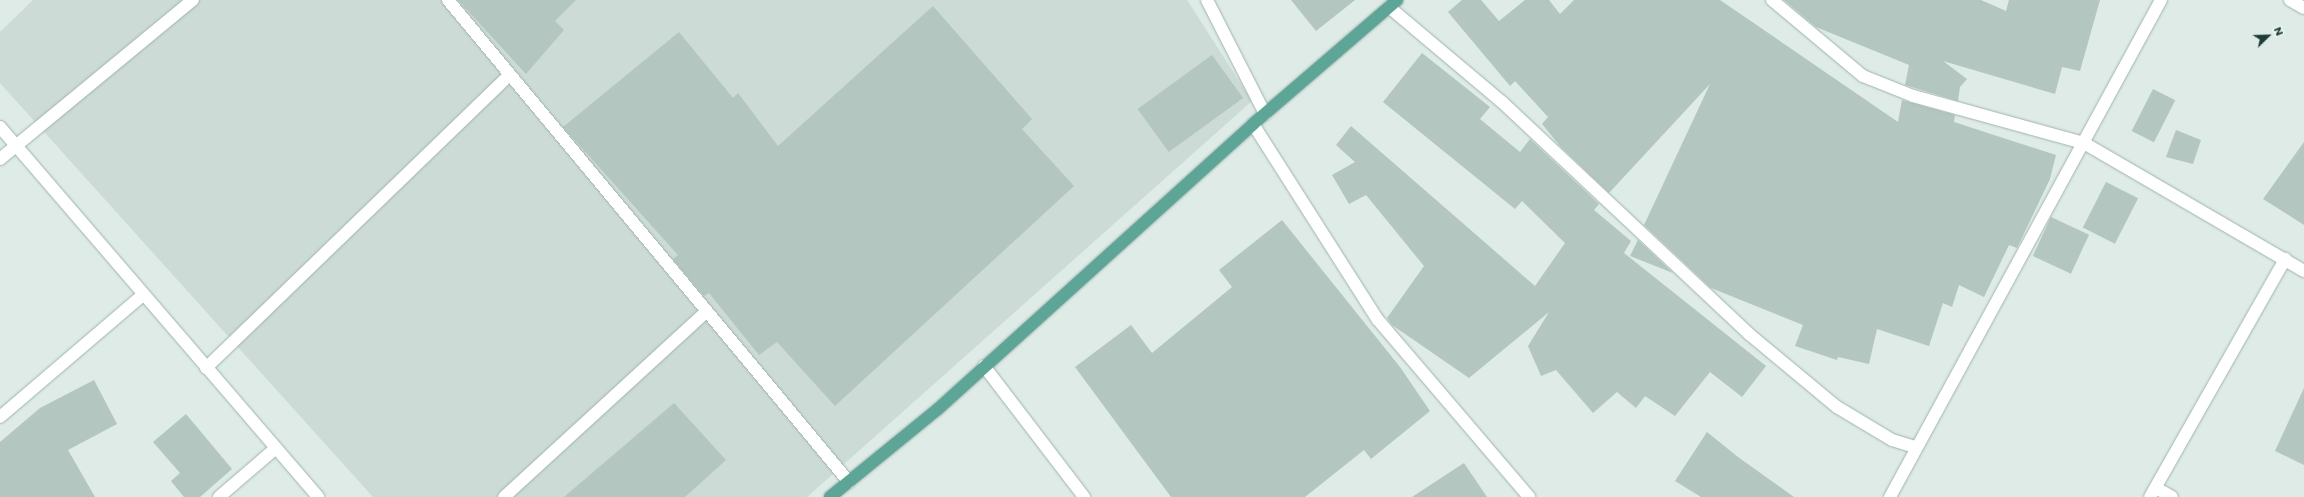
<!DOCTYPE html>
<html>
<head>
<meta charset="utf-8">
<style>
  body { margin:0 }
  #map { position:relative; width:2304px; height:497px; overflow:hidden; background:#deebe6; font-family:Poppins,sans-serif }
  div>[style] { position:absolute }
  .built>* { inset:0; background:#ccdbd5 }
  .building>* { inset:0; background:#b3c6bf; transform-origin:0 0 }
  .roads { filter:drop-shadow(0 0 1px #a0b3ae) drop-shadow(0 0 1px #a0b3ae) }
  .minor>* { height:12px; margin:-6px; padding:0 6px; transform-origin:6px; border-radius:6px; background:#fff }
  .major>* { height:12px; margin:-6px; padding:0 6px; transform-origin:6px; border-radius:6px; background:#5da697 }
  span { translate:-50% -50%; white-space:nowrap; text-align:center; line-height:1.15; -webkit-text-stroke:3px #eef8f3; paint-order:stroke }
  .north { position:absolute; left:2248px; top:16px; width:40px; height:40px; -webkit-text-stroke:3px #eef8f3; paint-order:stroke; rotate:67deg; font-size:11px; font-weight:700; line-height:16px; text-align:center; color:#1d3d36 }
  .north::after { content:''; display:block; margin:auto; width:14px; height:18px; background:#1d3d36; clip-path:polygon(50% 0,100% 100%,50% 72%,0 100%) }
</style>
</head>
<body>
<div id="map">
  <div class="built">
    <i style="clip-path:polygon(33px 0,1187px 0,1252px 101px,807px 497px,373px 497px,0 83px,0 32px)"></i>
  </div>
  <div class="building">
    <i style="clip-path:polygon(458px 0,576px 0,555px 21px,564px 30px,526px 74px)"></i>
    <i style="clip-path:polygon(1291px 0,1355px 0,1316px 31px)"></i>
    <i style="clip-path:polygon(1462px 0,1481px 0,1499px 21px,1525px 0,1549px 0,1560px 14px,1574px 0,1720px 0,1898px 122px,1902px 100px,1955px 115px,1954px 122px,2056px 155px,2050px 179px,2017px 248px,2009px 245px,1984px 297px,1959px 285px,1952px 307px,1943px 303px,1929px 346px,1877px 329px,1869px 364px,1838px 357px,1837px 360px,1795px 346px,1803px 325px,1711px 288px,1644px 225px,1710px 84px,1609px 193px,1560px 146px,1542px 124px,1548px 117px,1515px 81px,1510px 86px,1448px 12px)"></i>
    <i style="clip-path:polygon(1784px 0,1981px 0,2006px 11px,2009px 0,2100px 0,2080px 71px,2062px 67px,2055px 94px,1943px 61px,1967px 79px,1960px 87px,1958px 101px,1905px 85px,1909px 65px,1816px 27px)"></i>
    <i style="clip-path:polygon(933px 6px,1032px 119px,1022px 129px,1074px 186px,835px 406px,777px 342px,759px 355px,709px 293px,704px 296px,673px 259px,678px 255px,563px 127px,679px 32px,733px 98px,738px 93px,778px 146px)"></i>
    <i style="clip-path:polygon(1422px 53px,1490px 107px,1480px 119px,1520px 152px,1530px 139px,1599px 204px,1594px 210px,1631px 241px,1624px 253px,1766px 366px,1742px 397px,1710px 372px,1675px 416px,1645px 396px,1636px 408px,1617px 392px,1593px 413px,1556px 370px,1541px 376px,1528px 346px,1549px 312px,1469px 378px,1392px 325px,1387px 318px,1424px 266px,1366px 195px,1349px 204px,1332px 175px,1355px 162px,1336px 145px,1351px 126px,1535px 286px,1565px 243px,1522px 201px,1515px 209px,1383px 102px)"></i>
    <i style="left:1212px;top:55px;width:53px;height:92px;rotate:54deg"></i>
    <i style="left:2153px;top:89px;width:25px;height:47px;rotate:27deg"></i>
    <i style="clip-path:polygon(2176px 130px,2201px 140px,2193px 164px,2166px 157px)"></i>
    <i style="clip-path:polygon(2304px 142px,2304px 225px,2263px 199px)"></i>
    <i style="left:2106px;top:182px;width:36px;height:51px;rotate:27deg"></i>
    <i style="left:2051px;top:217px;width:42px;height:43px;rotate:25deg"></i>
    <i style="clip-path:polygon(1282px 220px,1400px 367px,1430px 411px,1371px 459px,1364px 450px,1305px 497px,1171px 497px,1075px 367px,1131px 325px,1152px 353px,1232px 287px,1219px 270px)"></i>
    <i style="clip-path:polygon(1638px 240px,1673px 273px,1630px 256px)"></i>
    <i style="clip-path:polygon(94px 380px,117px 424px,68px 450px,95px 497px,0 497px,0 442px,40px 408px)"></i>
    <i style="clip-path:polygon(2304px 388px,2304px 465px,2275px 451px)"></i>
    <i style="clip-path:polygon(674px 403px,726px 460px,685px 497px,564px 497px)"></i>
    <i style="clip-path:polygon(186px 414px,232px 469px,200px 497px,184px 497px,171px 481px,180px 473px,153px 442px)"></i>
    <i style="clip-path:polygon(1707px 432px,1738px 457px,1794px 497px,1701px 497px,1675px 481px)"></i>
    <i style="clip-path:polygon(1464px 463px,1487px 497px,1412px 497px)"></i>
  </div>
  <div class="roads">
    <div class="minor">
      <i style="left:448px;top:0;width:627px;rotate:50.24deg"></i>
      <i style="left:1207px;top:0;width:128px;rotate:63deg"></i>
      <i style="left:1772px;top:0;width:119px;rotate:39.9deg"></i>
      <i style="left:1863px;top:76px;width:54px;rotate:21.8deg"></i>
      <i style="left:1913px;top:96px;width:177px;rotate:15.4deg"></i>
      <i style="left:2084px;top:143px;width:255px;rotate:30.2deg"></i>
      <i style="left:2290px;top:0;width:16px;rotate:30deg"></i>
      <i style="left:1389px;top:7px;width:148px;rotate:40.1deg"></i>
      <i style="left:1502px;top:102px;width:339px;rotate:43.2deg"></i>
      <i style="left:1749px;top:334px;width:114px;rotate:39.7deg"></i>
      <i style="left:1837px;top:407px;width:64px;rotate:31deg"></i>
      <i style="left:1892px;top:440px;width:24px;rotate:17deg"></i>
      <i style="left:1253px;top:124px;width:232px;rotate:57.5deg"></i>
      <i style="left:1378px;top:320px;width:233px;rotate:49.5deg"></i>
      <i style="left:0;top:127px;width:488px;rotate:49.3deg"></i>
      <i style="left:0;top:159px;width:250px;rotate:-39.5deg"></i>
      <i style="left:984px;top:366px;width:165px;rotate:52.6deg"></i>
      <i style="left:206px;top:368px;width:421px;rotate:-44deg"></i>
      <i style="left:0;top:417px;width:188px;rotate:-40.5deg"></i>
      <i style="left:2156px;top:488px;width:18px;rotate:29deg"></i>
      <i style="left:219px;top:497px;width:75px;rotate:-40.7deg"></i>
      <i style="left:504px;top:497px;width:273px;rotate:-42.5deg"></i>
      <i style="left:1890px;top:497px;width:566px;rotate:-61.4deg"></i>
      <i style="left:2150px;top:497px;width:274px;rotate:-60.4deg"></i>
    </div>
    <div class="major">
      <i style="left:830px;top:497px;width:139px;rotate:-39.2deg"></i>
      <i style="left:938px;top:409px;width:425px;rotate:-42.1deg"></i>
      <i style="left:1253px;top:124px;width:190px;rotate:-40.7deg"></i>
    </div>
  </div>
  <div class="north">N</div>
</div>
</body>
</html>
